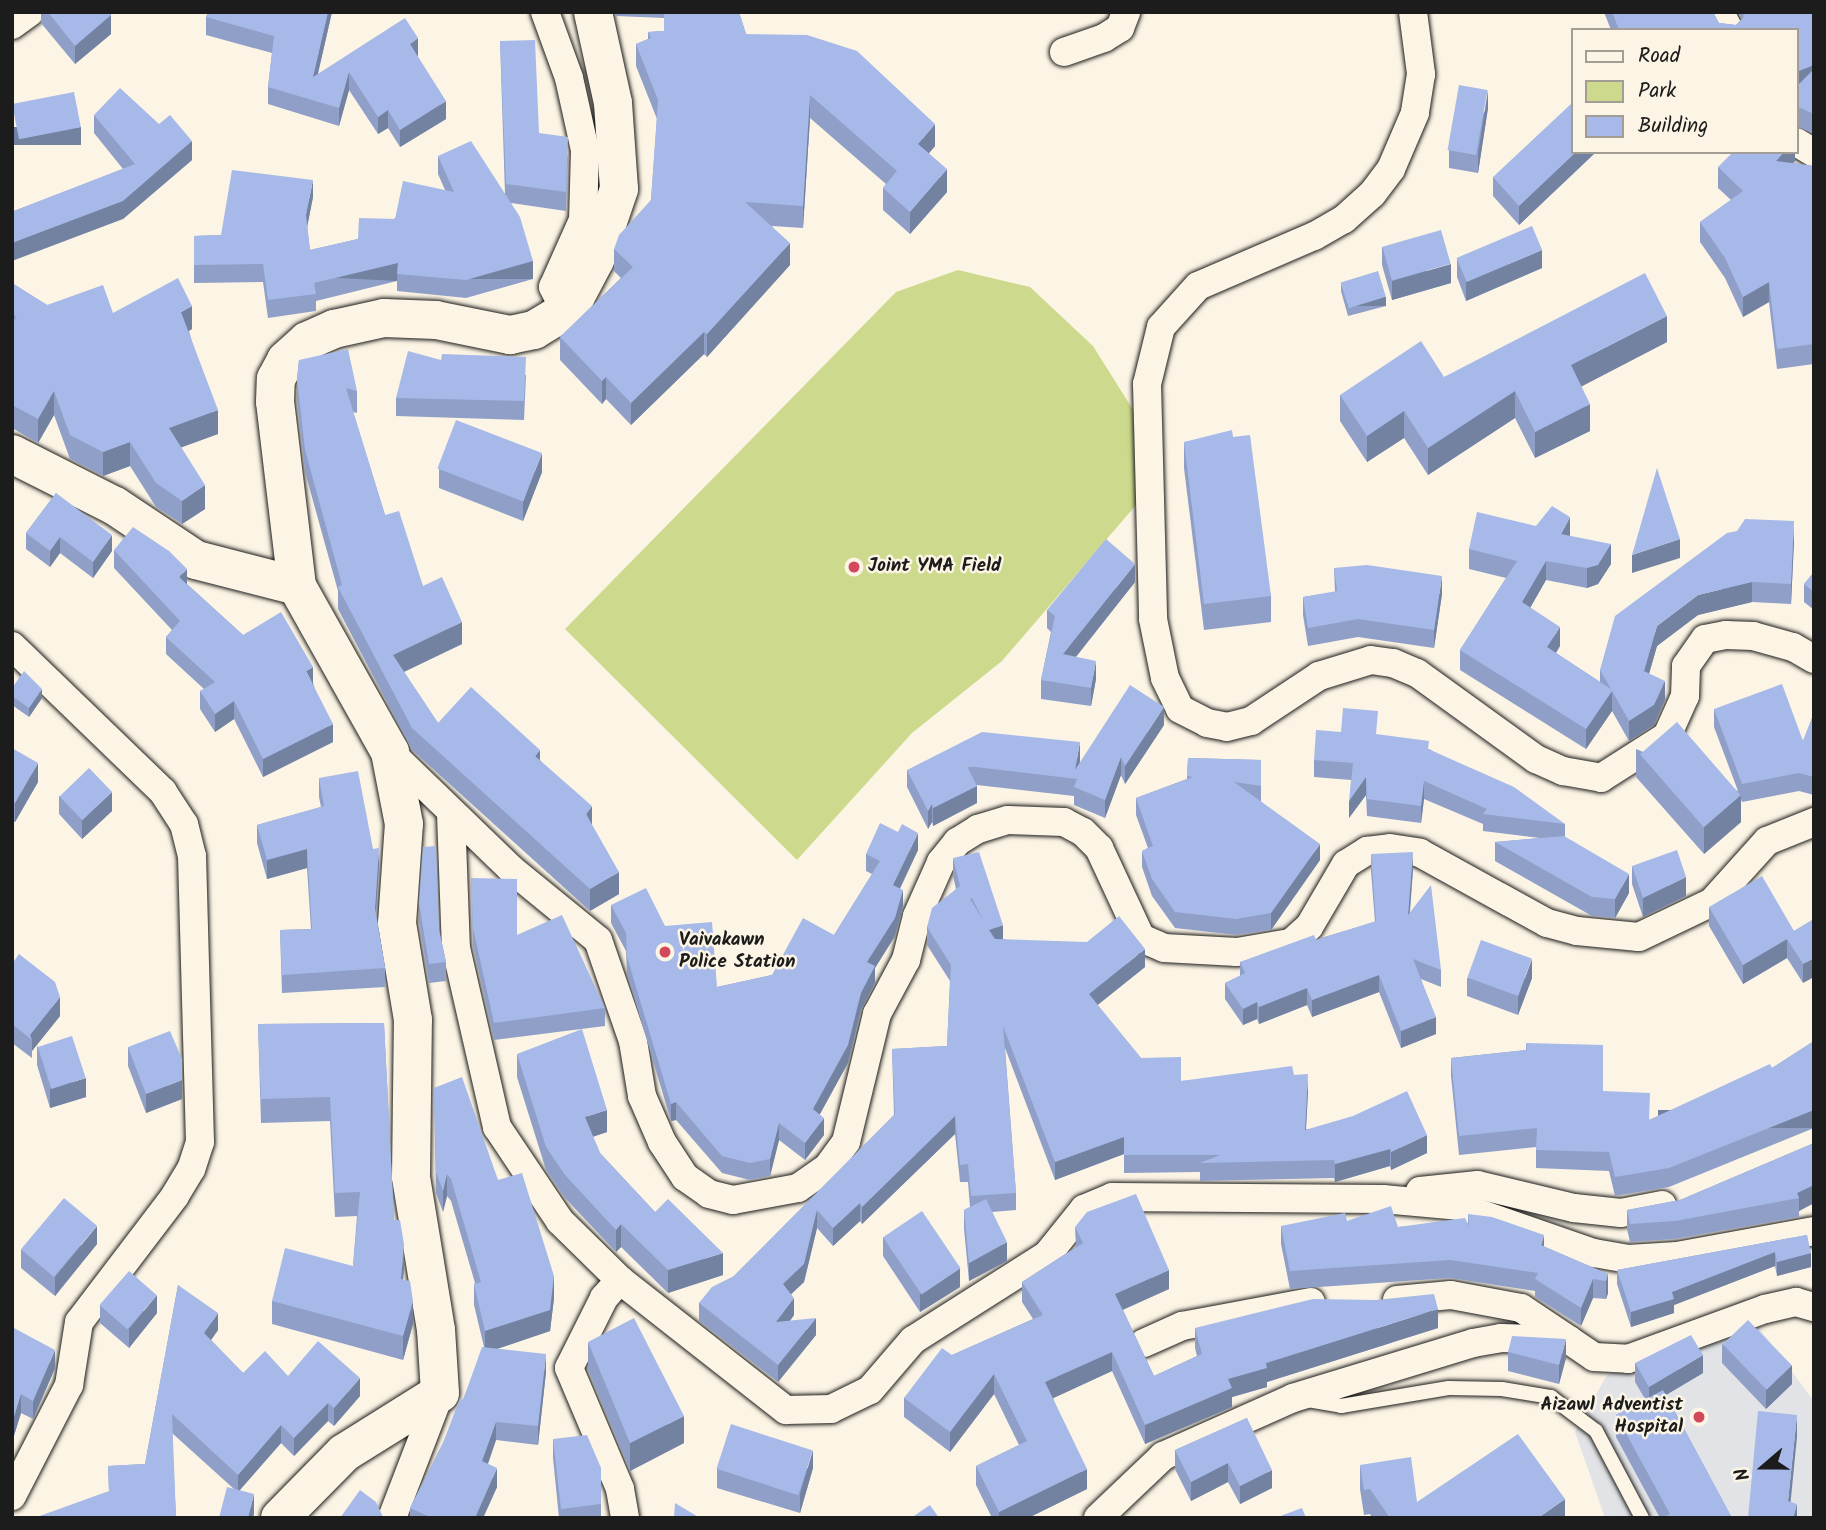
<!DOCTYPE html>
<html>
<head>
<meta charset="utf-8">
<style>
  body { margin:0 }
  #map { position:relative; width:1826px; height:1530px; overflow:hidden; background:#fcf5e5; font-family:Kalam,sans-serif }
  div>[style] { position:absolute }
  .built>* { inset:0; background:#e2e3e6 }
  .green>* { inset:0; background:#cdda8d }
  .roads { filter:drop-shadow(0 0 2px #1c1c1c) drop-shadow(0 0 2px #1c1c1c) }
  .lane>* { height:14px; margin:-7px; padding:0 7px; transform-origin:7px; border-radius:7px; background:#fcf5e5 }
  .street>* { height:28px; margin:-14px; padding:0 14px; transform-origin:14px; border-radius:14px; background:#fcf5e5 }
  .secondary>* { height:38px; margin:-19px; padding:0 19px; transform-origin:19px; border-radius:19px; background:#fcf5e5 }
  .wall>* { inset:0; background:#8f9fc8 }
  .shaded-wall>* { inset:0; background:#7482a2; transform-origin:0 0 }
  .building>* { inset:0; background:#a6b9e8; transform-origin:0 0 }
  .dots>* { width:19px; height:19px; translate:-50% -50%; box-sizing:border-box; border:4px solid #fcf5e5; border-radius:50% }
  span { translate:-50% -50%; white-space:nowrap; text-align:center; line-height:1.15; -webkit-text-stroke:5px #fcf5e5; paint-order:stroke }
  .poi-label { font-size:19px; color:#1c1c1c; font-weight:700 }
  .left { translate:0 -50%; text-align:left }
  .right { translate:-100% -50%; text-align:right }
  .frame { position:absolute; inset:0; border:14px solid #1c1c1c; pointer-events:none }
  .legend { position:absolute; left:1571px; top:28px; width:228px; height:126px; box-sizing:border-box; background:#fcf5e5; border:2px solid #a29e95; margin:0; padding:9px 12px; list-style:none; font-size:21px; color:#1c1c1c }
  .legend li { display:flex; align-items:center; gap:14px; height:35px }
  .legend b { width:35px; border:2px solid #a29e95 }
  .north { position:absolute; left:1728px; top:1432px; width:70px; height:70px; -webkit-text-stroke:5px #fcf5e5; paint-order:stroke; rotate:250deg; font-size:19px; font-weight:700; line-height:28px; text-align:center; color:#1c1c1c }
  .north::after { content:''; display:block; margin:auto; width:24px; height:32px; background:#1c1c1c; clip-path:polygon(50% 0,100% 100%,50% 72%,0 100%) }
</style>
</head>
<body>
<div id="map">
  <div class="built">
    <i style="clip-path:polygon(1753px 1320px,1814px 1401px,1814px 1518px,1605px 1518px,1575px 1432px,1607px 1375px)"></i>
  </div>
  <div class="green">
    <i style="clip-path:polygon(958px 270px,1030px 287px,1093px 346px,1142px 424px,1136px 505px,1002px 661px,912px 733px,797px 860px,565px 629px,896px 292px)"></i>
  </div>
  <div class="roads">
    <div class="lane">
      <i style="left:1308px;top:1400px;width:34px;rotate:10deg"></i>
      <i style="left:1341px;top:1406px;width:109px;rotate:-9.5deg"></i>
      <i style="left:1449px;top:1388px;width:53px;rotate:1.1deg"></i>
      <i style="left:1502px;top:1389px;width:50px;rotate:9.3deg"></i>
      <i style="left:1551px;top:1397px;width:56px;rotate:37.1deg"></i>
      <i style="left:1596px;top:1431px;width:98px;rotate:62.1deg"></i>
    </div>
    <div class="street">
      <i style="left:545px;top:12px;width:70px;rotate:70deg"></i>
      <i style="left:569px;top:78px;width:74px;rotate:77.5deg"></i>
      <i style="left:585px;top:150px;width:70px;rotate:91.6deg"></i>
      <i style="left:583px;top:220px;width:73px;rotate:114.1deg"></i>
      <i style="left:553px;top:287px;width:25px;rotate:63deg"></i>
      <i style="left:1413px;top:12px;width:63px;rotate:82.6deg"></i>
      <i style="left:1421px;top:74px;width:39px;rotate:99deg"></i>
      <i style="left:1415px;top:113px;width:61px;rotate:113.2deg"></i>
      <i style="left:1391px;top:169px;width:31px;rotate:127deg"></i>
      <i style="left:1372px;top:194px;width:38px;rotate:138deg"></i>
      <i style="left:1344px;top:219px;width:34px;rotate:150deg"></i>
      <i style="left:1314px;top:236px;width:126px;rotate:156.7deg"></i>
      <i style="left:1198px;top:286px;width:55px;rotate:132.1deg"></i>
      <i style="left:1161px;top:327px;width:59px;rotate:103.8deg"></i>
      <i style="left:1147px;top:384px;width:235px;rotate:88.5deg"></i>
      <i style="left:1153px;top:619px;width:60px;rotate:78.5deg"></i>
      <i style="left:1165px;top:678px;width:34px;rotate:64deg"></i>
      <i style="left:1180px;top:709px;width:30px;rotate:27deg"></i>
      <i style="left:1207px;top:723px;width:20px;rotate:11deg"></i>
      <i style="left:1227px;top:727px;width:25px;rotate:-14deg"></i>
      <i style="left:1251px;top:721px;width:82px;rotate:-33.5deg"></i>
      <i style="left:1319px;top:676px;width:54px;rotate:-17.1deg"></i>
      <i style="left:1371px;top:660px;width:22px;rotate:8deg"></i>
      <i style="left:1393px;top:663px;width:26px;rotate:23deg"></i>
      <i style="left:1417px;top:673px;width:147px;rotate:35.9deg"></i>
      <i style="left:1536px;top:759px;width:30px;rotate:24deg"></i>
      <i style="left:1563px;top:771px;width:39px;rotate:10deg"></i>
      <i style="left:1601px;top:778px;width:78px;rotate:-32.5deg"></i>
      <i style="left:1667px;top:736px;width:44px;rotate:-65.8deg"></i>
      <i style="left:1685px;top:696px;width:30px;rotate:-88deg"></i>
      <i style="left:1686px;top:666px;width:33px;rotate:-55deg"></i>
      <i style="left:1705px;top:639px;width:21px;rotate:-11deg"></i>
      <i style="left:1726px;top:635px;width:27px;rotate:2deg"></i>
      <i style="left:1753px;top:636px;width:41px;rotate:15.4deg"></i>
      <i style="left:1793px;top:647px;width:24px;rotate:30deg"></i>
      <i style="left:1720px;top:12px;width:20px;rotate:63deg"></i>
      <i style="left:12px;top:25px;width:22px;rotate:-36deg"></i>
      <i style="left:1064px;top:52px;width:42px;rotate:-19.3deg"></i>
      <i style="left:1104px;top:38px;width:19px;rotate:-32deg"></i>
      <i style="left:1120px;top:28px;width:17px;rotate:-69deg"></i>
      <i style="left:1796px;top:142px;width:21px;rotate:31deg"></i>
      <i style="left:12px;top:646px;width:210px;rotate:44deg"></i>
      <i style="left:163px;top:792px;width:38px;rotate:57deg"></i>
      <i style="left:184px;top:824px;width:33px;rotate:76deg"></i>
      <i style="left:192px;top:856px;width:286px;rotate:88.4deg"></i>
      <i style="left:200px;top:1142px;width:28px;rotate:108deg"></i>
      <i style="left:191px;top:1169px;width:31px;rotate:121deg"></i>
      <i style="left:175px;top:1196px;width:158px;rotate:127.3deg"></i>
      <i style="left:79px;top:1322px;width:64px;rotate:99deg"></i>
      <i style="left:69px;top:1385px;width:125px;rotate:117.2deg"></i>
      <i style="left:390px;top:752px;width:168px;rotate:44deg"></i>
      <i style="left:511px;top:869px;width:112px;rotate:39.2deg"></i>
      <i style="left:598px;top:940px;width:107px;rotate:70.9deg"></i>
      <i style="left:633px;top:1041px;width:56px;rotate:80.7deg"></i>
      <i style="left:642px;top:1096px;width:50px;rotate:66.5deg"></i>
      <i style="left:662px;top:1142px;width:42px;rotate:56.7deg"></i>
      <i style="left:685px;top:1177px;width:29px;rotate:35deg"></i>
      <i style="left:709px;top:1194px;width:25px;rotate:14deg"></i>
      <i style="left:733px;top:1200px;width:66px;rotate:-10.5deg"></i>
      <i style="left:798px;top:1188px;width:35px;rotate:-35deg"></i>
      <i style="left:827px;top:1168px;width:32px;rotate:-54deg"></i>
      <i style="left:846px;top:1142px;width:132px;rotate:-76.4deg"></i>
      <i style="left:877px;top:1014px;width:61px;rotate:-61.8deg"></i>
      <i style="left:906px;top:960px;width:45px;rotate:-76deg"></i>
      <i style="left:917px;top:916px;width:59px;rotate:-66deg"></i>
      <i style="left:941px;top:862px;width:26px;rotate:-51deg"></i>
      <i style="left:957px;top:842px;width:25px;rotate:-32deg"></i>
      <i style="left:978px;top:829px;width:31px;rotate:-17deg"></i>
      <i style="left:1008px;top:820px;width:56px;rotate:2deg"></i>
      <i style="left:1064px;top:822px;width:21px;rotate:28deg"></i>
      <i style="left:1083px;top:832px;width:23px;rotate:45deg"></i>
      <i style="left:1099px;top:848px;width:99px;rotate:65deg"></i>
      <i style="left:1141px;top:938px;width:25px;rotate:23deg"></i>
      <i style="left:1164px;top:948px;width:73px;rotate:3.1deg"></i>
      <i style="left:1237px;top:952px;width:55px;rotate:-9.5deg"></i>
      <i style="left:1291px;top:943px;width:24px;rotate:-42deg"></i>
      <i style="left:1309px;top:927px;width:73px;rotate:-59.6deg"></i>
      <i style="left:1346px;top:864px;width:25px;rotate:-32deg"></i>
      <i style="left:1367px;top:851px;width:23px;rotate:-7deg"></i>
      <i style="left:1390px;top:848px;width:30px;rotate:9deg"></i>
      <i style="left:1420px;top:853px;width:145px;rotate:28.9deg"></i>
      <i style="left:1547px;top:923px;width:31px;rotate:15deg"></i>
      <i style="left:1577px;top:931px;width:62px;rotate:5.5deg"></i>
      <i style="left:1639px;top:937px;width:81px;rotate:-25.6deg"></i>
      <i style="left:1712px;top:902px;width:82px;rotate:-48deg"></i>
      <i style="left:1767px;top:841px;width:51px;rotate:-22deg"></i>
      <i style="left:451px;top:814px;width:134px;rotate:87.9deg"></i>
      <i style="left:456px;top:948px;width:184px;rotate:77.1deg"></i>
      <i style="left:497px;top:1127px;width:113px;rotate:56.2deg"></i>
      <i style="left:560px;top:1221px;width:84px;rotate:44.5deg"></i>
      <i style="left:620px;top:1280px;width:211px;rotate:38.1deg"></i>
      <i style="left:786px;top:1410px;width:45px;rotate:-1.3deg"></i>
      <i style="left:831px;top:1409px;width:43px;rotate:-26deg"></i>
      <i style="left:870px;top:1390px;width:66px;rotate:-49.3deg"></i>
      <i style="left:913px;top:1340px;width:159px;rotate:-32.4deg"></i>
      <i style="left:1047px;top:1255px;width:59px;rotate:-51.2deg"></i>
      <i style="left:1084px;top:1209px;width:30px;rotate:-23deg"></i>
      <i style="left:1112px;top:1197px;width:271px;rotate:0.4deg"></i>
      <i style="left:1383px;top:1199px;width:75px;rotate:5.3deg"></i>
      <i style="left:1458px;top:1206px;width:144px;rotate:19.1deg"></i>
      <i style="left:1594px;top:1253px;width:35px;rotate:10deg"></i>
      <i style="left:1628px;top:1259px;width:49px;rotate:-3.5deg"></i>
      <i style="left:1677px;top:1256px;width:139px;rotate:-10.3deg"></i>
      <i style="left:1420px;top:1191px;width:58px;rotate:-5.9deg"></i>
      <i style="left:1478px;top:1185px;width:99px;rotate:13.5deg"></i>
      <i style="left:1574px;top:1208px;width:47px;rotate:6.1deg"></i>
      <i style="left:1621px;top:1213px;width:42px;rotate:-11deg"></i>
      <i style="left:620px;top:1280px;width:24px;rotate:132deg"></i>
      <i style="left:604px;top:1298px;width:78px;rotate:116.6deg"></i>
      <i style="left:569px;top:1368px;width:131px;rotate:67.1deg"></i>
      <i style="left:620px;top:1489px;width:29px;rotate:80deg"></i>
      <i style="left:1397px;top:1300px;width:54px;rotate:-5.3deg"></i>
      <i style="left:1451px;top:1295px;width:71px;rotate:10.5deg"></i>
      <i style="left:1521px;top:1308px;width:58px;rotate:33.7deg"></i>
      <i style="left:1144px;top:1343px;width:42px;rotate:-24.1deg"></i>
      <i style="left:1182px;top:1326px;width:131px;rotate:-10.5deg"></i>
      <i style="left:392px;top:1518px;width:134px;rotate:-69deg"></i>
      <i style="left:1098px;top:1518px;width:90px;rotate:-43.6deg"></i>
      <i style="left:1163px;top:1456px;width:142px;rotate:-24deg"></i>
      <i style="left:1293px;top:1398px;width:188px;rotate:-17deg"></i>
      <i style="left:1473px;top:1343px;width:28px;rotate:-10deg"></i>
      <i style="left:1501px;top:1338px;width:68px;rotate:1.7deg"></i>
      <i style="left:1569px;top:1340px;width:30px;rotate:34deg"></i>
      <i style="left:1594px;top:1357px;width:34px;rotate:3deg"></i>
      <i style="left:1628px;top:1359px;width:146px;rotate:-20.1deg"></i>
      <i style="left:1765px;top:1309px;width:32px;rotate:-13deg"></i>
      <i style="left:1796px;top:1302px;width:19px;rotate:16deg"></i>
    </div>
    <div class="secondary">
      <i style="left:12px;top:454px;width:115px;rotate:26.8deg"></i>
      <i style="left:115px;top:506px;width:97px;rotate:33.7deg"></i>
      <i style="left:196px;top:560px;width:104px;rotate:14.4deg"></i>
      <i style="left:297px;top:586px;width:185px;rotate:-96.8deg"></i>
      <i style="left:275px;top:402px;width:23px;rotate:-88deg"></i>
      <i style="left:276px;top:379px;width:21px;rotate:-62deg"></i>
      <i style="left:286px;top:360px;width:28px;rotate:-42deg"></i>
      <i style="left:307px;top:341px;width:30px;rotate:-24deg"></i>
      <i style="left:334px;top:329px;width:51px;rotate:-12.4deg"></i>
      <i style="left:384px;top:318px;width:52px;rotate:2.2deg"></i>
      <i style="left:436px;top:320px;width:76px;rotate:11.5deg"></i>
      <i style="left:510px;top:335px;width:25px;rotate:-12deg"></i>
      <i style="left:534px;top:330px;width:29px;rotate:-31deg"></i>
      <i style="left:559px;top:315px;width:25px;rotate:-48deg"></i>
      <i style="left:576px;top:296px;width:41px;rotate:-62.2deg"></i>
      <i style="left:595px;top:260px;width:75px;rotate:-71.3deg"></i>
      <i style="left:619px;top:189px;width:86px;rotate:-94deg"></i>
      <i style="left:613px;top:103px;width:93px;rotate:-102.4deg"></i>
      <i style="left:280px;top:1518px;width:91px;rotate:-45.4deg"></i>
      <i style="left:344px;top:1453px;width:113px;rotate:-32deg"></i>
      <i style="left:440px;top:1393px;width:63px;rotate:-93.6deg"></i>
      <i style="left:436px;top:1330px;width:155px;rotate:-99.3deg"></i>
      <i style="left:411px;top:1177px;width:157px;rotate:-89.3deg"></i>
      <i style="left:413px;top:1020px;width:98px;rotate:-99.4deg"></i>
      <i style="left:397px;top:923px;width:99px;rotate:-86deg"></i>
      <i style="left:404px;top:824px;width:73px;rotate:-101deg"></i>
      <i style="left:390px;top:752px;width:190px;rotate:-119.3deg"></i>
    </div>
  </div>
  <div class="wall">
    <i style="clip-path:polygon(41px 12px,112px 12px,111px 14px,111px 34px,75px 64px,41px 23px)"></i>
    <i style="clip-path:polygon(208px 12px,332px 12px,318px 74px,418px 56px,418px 57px,446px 119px,400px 147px,388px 128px,378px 134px,349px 90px,339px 126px,268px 104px,268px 87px,272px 53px,206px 35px,206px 17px)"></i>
    <i style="clip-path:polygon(615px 12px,739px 12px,746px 34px,935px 146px,929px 153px,947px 192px,910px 234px,883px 210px,883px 188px,886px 184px,810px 118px,803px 228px,772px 226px,790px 265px,707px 357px,704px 354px,631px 425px,606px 399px,602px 404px,560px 360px,560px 337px,621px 278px,614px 271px,614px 249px,651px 200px,657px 119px,636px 66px,636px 44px,648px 39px,648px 32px,664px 31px,664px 18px,616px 16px)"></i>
    <i style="clip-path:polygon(1604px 12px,1713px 12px,1719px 23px,1736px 25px,1742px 19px,1739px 12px,1814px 12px,1814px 134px,1796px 126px,1796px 30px,1611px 30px)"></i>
    <i style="clip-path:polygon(500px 41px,539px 133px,568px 156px,566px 211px,511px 203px,533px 279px,466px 298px,397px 291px,397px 281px,316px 301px,316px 311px,268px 318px,263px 282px,194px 283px,194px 236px,221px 235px,313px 197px,307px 226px,310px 250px,358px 239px,445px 190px,438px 174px,438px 156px,505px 194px)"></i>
    <i style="clip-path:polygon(1488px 108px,1478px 173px,1449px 168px,1449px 150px)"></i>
    <i style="clip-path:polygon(94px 115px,192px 160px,123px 219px,14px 211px,123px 169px,94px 133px)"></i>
    <i style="clip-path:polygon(1572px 152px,1596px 152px,1519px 225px,1493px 196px,1493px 177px)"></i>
    <i style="clip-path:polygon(1795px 152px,1795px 161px,1793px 163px,1814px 166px,1814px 364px,1777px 369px,1769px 302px,1743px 317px,1725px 278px,1700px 242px,1700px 222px,1731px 200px,1718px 188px,1718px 167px)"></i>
    <i style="clip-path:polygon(1382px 247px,1451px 283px,1392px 300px,1382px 265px)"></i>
    <i style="clip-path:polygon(1457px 258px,1542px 268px,1466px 301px,1457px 277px)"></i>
    <i style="clip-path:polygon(1341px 282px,1386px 306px,1348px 316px,1341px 291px)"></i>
    <i style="clip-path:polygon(12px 283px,47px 305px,113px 313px,192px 329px,189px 331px,218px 434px,181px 447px,205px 509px,182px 524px,156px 507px,130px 466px,103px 476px,70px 459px,54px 415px,38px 443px,12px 428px)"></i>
    <i style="clip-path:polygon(1667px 342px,1581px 386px,1590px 431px,1535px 458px,1515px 418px,1428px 475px,1404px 438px,1367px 462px,1340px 421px,1340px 395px,1444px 377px)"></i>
    <i style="clip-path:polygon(299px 360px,357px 391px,357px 413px,353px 412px,385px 515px,423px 586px,462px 644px,404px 672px,438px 723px,540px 760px,592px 825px,619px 894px,590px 911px,412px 750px,338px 609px,338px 591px,305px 472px,297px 401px,297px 379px)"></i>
    <i style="clip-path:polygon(441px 360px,526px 375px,524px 420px,396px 416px,396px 398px)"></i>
    <i style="clip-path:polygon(1233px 437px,1271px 596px,1271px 622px,1204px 630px,1184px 468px,1184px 442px)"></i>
    <i style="clip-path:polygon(439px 469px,542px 472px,523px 521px,439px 488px)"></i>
    <i style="clip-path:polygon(56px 493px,112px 551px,93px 578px,60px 553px,50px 567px,26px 549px,26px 533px)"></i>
    <i style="clip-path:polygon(1536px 526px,1570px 536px,1611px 564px,1598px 584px,1587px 588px,1546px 580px,1530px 608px,1560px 646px,1556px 653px,1600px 682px,1600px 670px,1794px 541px,1791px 604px,1752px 602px,1698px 615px,1657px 646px,1649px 674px,1665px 700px,1654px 725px,1629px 741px,1612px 711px,1586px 749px,1460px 670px,1460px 650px,1506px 578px,1469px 569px,1469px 549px)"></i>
    <i style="clip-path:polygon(114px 550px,187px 584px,243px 635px,313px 683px,333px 742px,263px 777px,234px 719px,215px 732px,200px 709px,200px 691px,204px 689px,166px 654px,166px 637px,172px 630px,114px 568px)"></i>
    <i style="clip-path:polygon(1334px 568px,1442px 594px,1434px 648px,1358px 637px,1308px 646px,1303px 615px,1303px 597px,1335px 592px)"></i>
    <i style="clip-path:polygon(1814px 572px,1814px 610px,1804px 602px,1804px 584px)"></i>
    <i style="clip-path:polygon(1135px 582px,1076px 657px,1096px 679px,1091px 706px,1041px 699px,1041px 680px,1051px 632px,1047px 628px,1047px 610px)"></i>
    <i style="clip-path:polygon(12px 688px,42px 698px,29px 717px,12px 705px)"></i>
    <i style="clip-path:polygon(1714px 709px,1803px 741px,1814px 713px,1814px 795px,1799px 791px,1742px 802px,1741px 799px,1741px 822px,1704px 854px,1636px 777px,1636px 749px,1738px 791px,1714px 727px)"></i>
    <i style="clip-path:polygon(1164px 725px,1125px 784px,1121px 775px,1105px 818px,1074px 805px,1074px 796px,977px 785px,977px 803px,933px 826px,932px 822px,928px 829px,907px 787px,907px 770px,1080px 760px,1080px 763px)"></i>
    <i style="clip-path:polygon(1341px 732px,1377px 735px,1429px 749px,1565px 824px,1565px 837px,1629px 893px,1615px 918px,1592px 916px,1495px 861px,1495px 842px,1540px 838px,1483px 831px,1483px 824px,1424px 799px,1421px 823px,1367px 816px,1366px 795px,1349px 818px,1351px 780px,1314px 777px,1314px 760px)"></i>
    <i style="clip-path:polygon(12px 748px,38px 782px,15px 822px,12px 821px)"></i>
    <i style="clip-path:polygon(1188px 758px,1261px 760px,1261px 802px,1320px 860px,1271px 930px,1236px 935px,1175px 928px,1152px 896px,1142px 867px,1142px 851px,1148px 848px,1136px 815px,1136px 798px,1187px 779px)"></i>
    <i style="clip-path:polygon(319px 778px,373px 849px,379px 867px,376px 913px,385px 968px,385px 987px,282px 993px,280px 930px,311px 929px,307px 868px,267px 879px,257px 843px,257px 825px,321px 807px,319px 797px)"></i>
    <i style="clip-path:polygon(59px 796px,112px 811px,82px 839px,59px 814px)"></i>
    <i style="clip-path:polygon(918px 850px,900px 889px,903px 907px,895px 936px,875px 968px,875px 983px,861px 1010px,848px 1063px,819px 1114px,824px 1135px,805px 1160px,779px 1140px,770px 1176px,750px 1180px,722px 1173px,676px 1120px,671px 1121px,627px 974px,626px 951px,611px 923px,611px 905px,665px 926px,717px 987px,772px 975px,834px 935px,872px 874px,866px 871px,866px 854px)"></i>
    <i style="clip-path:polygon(1371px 854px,1413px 869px,1410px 913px,1441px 970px,1441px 987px,1421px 979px,1436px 1034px,1401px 1048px,1379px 992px,1312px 1017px,1307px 1005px,1259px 1024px,1257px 1019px,1243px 1025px,1225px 999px,1225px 983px,1240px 976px,1240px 962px,1375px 922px,1371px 871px)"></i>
    <i style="clip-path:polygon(953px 858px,1003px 939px,1145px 967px,1097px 1005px,1141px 1058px,1181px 1081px,1294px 1075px,1308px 1091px,1306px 1129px,1427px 1153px,1391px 1170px,1390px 1166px,1335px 1182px,1334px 1178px,1200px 1181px,1200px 1172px,1124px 1173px,1124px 1154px,1055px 1180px,1005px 1048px,1016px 1193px,1016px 1210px,992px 1212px,1007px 1261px,969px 1281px,964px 1229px,964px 1210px,970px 1207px,968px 1182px,960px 1182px,955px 1134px,862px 1224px,860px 1221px,833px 1246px,817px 1228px,804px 1282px,791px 1294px,794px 1315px,790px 1321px,816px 1335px,778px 1382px,699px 1321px,699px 1303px,734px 1276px,894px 1115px,892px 1049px,947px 1046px,950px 981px,927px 945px,927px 927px,956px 889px,953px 876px)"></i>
    <i style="clip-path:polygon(1632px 866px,1686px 896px,1643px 917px,1632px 884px)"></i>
    <i style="clip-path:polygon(471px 878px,517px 935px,605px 1008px,605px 1026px,494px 1040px,473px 946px)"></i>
    <i style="clip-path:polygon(419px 903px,439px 930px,446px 962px,446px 981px,429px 983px,419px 922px)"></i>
    <i style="clip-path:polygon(1709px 907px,1794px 931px,1814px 919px,1803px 983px,1787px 958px,1743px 984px,1709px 926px)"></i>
    <i style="clip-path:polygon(12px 964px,60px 1016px,32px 1051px,32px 1058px,12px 1043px)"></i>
    <i style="clip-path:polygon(1467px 978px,1532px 978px,1518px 1015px,1467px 996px)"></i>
    <i style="clip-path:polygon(384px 1023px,394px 1220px,404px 1268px,403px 1280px,413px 1324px,403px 1360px,272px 1324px,272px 1301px,353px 1266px,357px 1216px,335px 1217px,330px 1121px,261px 1123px,258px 1024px)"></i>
    <i style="clip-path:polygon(1814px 1041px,1814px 1128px,1669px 1187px,1615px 1196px,1609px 1171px,1536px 1168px,1536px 1147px,1459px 1155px,1451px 1076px,1451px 1058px,1526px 1050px,1526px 1043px,1649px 1120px,1772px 1068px)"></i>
    <i style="clip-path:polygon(37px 1046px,86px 1097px,50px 1108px,37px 1065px)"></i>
    <i style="clip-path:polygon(128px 1047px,182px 1099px,146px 1113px,128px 1066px)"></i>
    <i style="clip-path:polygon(517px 1054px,607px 1132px,593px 1137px,600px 1153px,655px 1212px,723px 1275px,668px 1293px,621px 1247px,616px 1252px,565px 1198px,546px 1170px,517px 1077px)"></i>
    <i style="clip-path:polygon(434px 1088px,498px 1180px,554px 1298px,550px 1331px,497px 1349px,546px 1372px,538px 1445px,496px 1440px,488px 1464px,497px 1487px,483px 1518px,410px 1518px,410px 1508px,443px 1443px,463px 1400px,484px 1347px,474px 1305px,474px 1284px,475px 1283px,451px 1201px,447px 1196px,443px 1212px,436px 1193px)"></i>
    <i style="clip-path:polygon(1814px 1143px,1814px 1203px,1799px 1211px,1799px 1217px,1675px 1239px,1630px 1242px,1627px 1229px,1627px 1210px,1680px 1200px)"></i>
    <i style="clip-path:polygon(1468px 1214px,1608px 1274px,1608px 1293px,1606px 1299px,1593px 1298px,1581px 1326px,1535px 1297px,1535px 1291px,1450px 1278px,1290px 1289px,1281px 1244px,1281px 1226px,1347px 1221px,1398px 1227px,1468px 1223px)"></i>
    <i style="clip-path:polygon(1075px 1227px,1169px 1289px,1123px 1310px,1154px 1376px,1197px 1356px,1195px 1348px,1195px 1328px,1438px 1328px,1267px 1382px,1267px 1387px,1232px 1397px,1232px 1407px,1145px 1444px,1112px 1371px,1053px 1398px,1087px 1489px,1028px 1518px,992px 1518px,976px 1485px,976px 1466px,1019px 1445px,994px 1394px,950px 1452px,904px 1417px,904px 1398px,952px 1355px,1033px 1319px,1022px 1302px,1022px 1282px,1076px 1247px)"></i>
    <i style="clip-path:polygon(1807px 1235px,1811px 1267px,1777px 1276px,1775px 1266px,1674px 1305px,1674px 1313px,1631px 1327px,1617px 1284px,1617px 1270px)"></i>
    <i style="clip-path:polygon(883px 1237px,960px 1287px,920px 1312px,883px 1256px)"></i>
    <i style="clip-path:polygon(97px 1244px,55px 1296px,21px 1268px,21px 1250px)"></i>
    <i style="clip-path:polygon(178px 1285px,218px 1330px,211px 1340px,243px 1373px,288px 1376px,360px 1396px,334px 1426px,328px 1421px,294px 1456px,281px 1443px,240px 1490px,254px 1513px,253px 1518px,219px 1518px,234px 1489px,172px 1433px,176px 1518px,109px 1491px,108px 1466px,145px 1464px)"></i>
    <i style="clip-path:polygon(100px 1305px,157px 1313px,129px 1348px,100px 1323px)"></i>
    <i style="clip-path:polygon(12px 1327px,55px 1368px,33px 1419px,21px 1413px,12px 1442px)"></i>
    <i style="clip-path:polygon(588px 1342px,684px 1443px,630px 1471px,588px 1370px)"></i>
    <i style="clip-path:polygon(1722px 1344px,1792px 1384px,1766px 1409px,1722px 1363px)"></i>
    <i style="clip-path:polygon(1508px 1352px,1566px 1358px,1559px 1384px,1508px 1371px)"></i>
    <i style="clip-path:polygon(1635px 1363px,1703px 1373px,1666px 1395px,1732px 1518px,1660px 1518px,1616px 1437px,1616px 1415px,1645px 1399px,1635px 1382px)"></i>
    <i style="clip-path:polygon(1247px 1418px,1272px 1488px,1240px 1504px,1228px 1482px,1191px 1501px,1175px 1469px,1175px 1450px)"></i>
    <i style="clip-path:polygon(553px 1439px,601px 1468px,601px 1518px,559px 1518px,553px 1458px)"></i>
    <i style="clip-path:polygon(1360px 1465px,1417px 1502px,1565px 1518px,1372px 1518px,1370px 1514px,1364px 1515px,1360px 1489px)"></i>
    <i style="clip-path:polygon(813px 1468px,800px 1513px,717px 1488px,717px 1469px)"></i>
  </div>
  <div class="shaded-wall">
    <i style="clip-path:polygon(103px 12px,112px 12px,107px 19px,111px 15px,111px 34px,75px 64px,75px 46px)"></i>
    <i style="clip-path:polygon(328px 12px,332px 12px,313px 94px,313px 77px)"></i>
    <i style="clip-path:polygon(418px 38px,418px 56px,410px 62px,410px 44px)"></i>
    <i style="clip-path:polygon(1814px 65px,1814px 85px,1796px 92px,1796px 72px)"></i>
    <i style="clip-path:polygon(349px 72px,349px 90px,339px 126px,339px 108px)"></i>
    <i style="clip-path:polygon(1488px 90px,1488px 108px,1478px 173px,1478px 154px)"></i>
    <i style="clip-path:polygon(810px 95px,810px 118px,803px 228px,803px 206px)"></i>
    <i style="clip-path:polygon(446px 101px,446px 119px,400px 147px,400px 130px)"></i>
    <i style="left:1797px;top:105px;width:20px;height:1px;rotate:90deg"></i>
    <i style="clip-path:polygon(388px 110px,388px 128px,378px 134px,378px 117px)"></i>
    <i style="clip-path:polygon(935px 124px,935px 146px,918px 166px,918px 144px)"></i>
    <i style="left:81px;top:127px;width:18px;height:71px;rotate:90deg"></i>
    <i style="clip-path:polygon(192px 141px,192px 160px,123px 219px,12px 261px,12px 243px)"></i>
    <i style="clip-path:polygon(1576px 152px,1596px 152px,1519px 225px,1519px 206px)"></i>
    <i style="clip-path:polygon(1784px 152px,1795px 152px,1795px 161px,1776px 181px,1776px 161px)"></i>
    <i style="clip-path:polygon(947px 169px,947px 192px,910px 234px,910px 212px)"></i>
    <i style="clip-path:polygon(313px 180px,313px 197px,306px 233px,306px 215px)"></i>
    <i style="clip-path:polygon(790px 243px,790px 265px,707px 357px,707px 334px)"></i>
    <i style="clip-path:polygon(1542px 250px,1542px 268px,1466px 301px,1466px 282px)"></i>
    <i style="left:533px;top:261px;width:18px;height:70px;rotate:90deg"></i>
    <i style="left:398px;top:263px;width:18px;height:86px;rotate:93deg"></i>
    <i style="clip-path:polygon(1451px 264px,1451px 283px,1392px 300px,1392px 281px)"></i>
    <i style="clip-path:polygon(1769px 282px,1769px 302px,1743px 317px,1743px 297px)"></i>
    <i style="left:1386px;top:297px;width:9px;height:39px;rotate:90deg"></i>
    <i style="clip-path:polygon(192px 306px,192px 329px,181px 335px,181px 312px)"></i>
    <i style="clip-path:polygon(1667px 316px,1667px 342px,1571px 392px,1571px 365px)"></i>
    <i style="clip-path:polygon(704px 332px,704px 354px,631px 425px,631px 403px)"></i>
    <i style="clip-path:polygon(606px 377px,606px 399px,602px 404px,602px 381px)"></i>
    <i style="clip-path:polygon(54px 391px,54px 415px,38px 443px,38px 419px)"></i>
    <i style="clip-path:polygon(1515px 391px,1515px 418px,1428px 475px,1428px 448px)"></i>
    <i style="clip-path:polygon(1590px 404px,1590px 431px,1535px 458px,1535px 432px)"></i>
    <i style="clip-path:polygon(218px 410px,218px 434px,169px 452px,169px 428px)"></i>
    <i style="clip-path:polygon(1404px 411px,1404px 438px,1367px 462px,1367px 436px)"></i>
    <i style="clip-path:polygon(130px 442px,130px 466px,103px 476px,103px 452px)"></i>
    <i style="clip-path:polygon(542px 453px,542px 472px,523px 521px,523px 502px)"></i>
    <i style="clip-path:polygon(205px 485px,205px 509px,182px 524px,182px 501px)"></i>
    <i style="clip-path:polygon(1570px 517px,1570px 537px,1561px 534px)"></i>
    <i style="clip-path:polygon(1794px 521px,1794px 541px,1791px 604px,1791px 584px)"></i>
    <i style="clip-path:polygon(112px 535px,112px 551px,93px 578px,93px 562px)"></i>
    <i style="clip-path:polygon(60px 537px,60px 553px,50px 567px,50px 551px)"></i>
    <i style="clip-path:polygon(1680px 539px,1680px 558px,1632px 573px,1632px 555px)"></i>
    <i style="clip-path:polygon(1611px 544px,1611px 564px,1598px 584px,1587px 588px,1587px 568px)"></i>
    <i style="clip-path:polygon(1546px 561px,1546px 580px,1522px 622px,1522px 602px)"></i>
    <i style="clip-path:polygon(1135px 564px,1135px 582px,1063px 673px,1063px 654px)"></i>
    <i style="clip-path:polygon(187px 569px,187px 587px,179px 577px)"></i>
    <i style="clip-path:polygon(1442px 576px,1442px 594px,1434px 648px,1434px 630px)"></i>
    <i style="clip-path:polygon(1752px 582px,1752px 602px,1698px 615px,1657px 646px,1644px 691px,1644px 671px,1657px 626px,1698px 595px)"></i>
    <i style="clip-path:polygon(462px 622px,462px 644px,393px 677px,393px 655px)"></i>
    <i style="clip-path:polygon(1560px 627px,1560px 646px,1547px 667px,1547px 647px)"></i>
    <i style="clip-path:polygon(1096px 661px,1096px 679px,1091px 706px,1091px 688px)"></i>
    <i style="clip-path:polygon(313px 667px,313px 685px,306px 671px)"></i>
    <i style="clip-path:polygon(1665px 681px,1665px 700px,1654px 725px,1629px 741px,1629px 721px)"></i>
    <i style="clip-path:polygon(42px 689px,42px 698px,29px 717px,29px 708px)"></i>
    <i style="clip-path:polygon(1612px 691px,1612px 711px,1586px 749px,1586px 729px)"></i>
    <i style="clip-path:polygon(234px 701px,234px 719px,215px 732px,215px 714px)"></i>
    <i style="clip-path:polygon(1164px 707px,1164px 725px,1125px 784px,1125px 766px)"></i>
    <i style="clip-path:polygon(333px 724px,333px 742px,263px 777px,263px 759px)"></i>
    <i style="clip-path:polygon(1080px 742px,1080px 760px,1077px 779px,1075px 770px)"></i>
    <i style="clip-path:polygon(540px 750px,540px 771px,535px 756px)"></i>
    <i style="clip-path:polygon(1121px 757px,1121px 775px,1105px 818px,1105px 800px)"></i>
    <i style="clip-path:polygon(38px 763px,38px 782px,15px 822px,15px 803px)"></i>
    <i style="clip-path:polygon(1366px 777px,1366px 795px,1349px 818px,1349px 801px)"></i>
    <i style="clip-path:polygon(1424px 781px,1424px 799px,1421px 823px,1421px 806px)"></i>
    <i style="clip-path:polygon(977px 786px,977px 803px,933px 826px,933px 808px)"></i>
    <i style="clip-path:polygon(112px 792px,112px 811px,82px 839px,82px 820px)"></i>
    <i style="clip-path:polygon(1741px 795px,1741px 822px,1704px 854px,1704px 827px)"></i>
    <i style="clip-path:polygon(932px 804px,932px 822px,928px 829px,928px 811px)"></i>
    <i style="clip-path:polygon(592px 806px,592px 828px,586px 814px)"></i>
    <i style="clip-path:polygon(918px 833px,918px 850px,893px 902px,893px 885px)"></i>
    <i style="clip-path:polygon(1320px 844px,1320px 860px,1271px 930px,1271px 913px)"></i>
    <i style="clip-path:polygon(379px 848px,379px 867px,375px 926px,375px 908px)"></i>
    <i style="clip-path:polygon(307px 849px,307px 868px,267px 879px,267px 860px)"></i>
    <i style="clip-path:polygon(1413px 852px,1413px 869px,1408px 932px,1408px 915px)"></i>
    <i style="clip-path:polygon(619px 872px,619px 894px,590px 911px,590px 889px)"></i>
    <i style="clip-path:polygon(1629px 874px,1629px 893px,1615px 918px,1615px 899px)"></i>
    <i style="clip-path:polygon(1686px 877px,1686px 896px,1643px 917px,1643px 898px)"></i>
    <i style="clip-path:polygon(903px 890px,903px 907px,895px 936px,875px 968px,875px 983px,861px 1010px,848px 1063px,813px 1127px,813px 1109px,867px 962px)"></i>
    <i style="clip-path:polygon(1003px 925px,1003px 942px,989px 948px,989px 930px)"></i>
    <i style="clip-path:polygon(1787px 939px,1787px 958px,1743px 984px,1743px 965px)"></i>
    <i style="clip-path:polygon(1145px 949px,1145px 967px,1089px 1012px,1089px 994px)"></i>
    <i style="clip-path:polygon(1814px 958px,1814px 977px,1803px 983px,1803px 964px)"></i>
    <i style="clip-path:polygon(1532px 959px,1532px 978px,1518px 1015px,1518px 997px)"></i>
    <i style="clip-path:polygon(1379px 975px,1379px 992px,1312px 1017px,1312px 1000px)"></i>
    <i style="clip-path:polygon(1307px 988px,1307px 1005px,1259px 1024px,1259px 1007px)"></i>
    <i style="clip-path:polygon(60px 997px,60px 1016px,32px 1051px,32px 1040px,30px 1035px)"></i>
    <i style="clip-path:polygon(1257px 1002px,1257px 1019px,1243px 1025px,1243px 1009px)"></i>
    <i style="clip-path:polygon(1436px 1017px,1436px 1034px,1401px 1048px,1401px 1031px)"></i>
    <i style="clip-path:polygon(1308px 1074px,1308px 1091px,1305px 1147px,1305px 1130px)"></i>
    <i style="clip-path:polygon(86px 1078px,86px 1097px,50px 1108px,50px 1089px)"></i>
    <i style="clip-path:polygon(182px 1080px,182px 1099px,146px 1113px,146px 1094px)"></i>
    <i style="clip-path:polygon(676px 1102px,676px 1120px,671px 1121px,671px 1104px)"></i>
    <i style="clip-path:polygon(607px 1110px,607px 1132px,585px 1139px,585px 1117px)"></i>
    <i style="left:1814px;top:1110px;width:18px;height:156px;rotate:90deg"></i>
    <i style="clip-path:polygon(955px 1116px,955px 1134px,862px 1224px,862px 1207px)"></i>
    <i style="clip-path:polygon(824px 1118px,824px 1135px,805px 1160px,805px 1143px)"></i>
    <i style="clip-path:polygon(779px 1123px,779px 1140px,770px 1176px,770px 1159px)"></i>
    <i style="clip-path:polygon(1427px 1135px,1427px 1153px,1391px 1170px,1391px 1152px)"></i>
    <i style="clip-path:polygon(1124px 1137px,1124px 1154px,1055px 1180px,1055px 1162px)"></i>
    <i style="clip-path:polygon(1390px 1149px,1390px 1166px,1335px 1182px,1335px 1164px)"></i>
    <i style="clip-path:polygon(447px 1174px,447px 1196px,443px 1212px,443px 1191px)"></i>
    <i style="clip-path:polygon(1814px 1185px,1814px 1203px,1799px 1211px,1799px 1198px,1797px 1193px)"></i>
    <i style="clip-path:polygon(860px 1203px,860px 1221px,833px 1246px,833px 1228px)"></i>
    <i style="clip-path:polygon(817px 1210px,817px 1228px,804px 1282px,783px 1302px,783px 1284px)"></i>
    <i style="clip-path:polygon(621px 1224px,621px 1247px,616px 1252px,616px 1230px)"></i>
    <i style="clip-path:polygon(97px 1226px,97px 1244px,55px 1296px,55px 1277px)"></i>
    <i style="clip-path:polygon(1544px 1235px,1544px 1253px,1541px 1245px)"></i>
    <i style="clip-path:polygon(1007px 1242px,1007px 1261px,969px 1281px,969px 1263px)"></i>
    <i style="clip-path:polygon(404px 1244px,404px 1268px,401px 1303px,401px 1279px)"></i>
    <i style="clip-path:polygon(1775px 1252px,1775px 1266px,1674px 1305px,1674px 1313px,1631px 1327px,1631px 1312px,1672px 1292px)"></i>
    <i style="clip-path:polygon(723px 1253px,723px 1275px,668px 1293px,668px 1270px)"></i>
    <i style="clip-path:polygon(1811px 1253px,1811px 1267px,1777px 1276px,1777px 1262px)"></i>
    <i style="clip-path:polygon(960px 1268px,960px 1287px,920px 1312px,920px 1294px)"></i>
    <i style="clip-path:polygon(1169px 1270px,1169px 1289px,1115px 1313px,1115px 1294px)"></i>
    <i style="clip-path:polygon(1608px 1274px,1608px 1293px,1606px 1299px,1606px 1281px)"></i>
    <i style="clip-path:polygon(554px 1276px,554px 1298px,550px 1331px,485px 1353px,485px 1331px)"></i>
    <i style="clip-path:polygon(1593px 1279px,1593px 1298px,1581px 1326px,1581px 1308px)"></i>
    <i style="clip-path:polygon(157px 1295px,157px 1313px,129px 1348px,129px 1329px)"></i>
    <i style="clip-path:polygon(794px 1298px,794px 1315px,776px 1340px,776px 1322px)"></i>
    <i style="clip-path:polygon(413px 1301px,413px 1324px,403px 1360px,403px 1336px)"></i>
    <i style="clip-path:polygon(1438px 1309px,1438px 1328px,1267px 1382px,1267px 1387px,1232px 1397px,1232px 1407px,1145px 1444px,1145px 1425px,1228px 1379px,1266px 1363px)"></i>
    <i style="clip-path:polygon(218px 1313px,218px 1330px,204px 1350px,204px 1333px)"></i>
    <i style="clip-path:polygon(816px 1318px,816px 1335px,778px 1382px,778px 1365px)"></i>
    <i style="clip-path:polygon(1566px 1339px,1566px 1358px,1559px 1384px,1559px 1365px)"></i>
    <i style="clip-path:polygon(55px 1350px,55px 1368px,33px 1419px,33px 1401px)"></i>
    <i style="clip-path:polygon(1112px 1352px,1112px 1371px,1045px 1402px,1045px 1382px)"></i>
    <i style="clip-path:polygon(546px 1354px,546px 1372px,538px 1445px,538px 1426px)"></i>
    <i style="clip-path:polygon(1703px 1355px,1703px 1373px,1649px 1405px,1649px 1387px)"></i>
    <i style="clip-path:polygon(1792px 1365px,1792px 1384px,1766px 1409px,1766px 1390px)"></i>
    <i style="clip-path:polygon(994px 1374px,994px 1394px,950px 1452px,950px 1432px)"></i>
    <i style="clip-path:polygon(360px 1378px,360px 1396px,334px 1426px,334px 1408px)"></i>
    <i style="clip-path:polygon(21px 1394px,21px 1413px,12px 1442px,12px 1423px)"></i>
    <i style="clip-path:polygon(328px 1403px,328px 1421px,294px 1456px,294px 1438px)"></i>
    <i style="clip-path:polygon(1797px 1415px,1797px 1437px,1789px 1518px,1788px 1501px)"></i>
    <i style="clip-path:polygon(684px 1416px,684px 1443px,630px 1471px,630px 1443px)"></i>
    <i style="clip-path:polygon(496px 1422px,496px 1440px,482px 1480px,482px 1461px)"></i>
    <i style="clip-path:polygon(281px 1425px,281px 1443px,238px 1492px,238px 1475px)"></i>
    <i style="clip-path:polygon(813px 1450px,813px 1468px,800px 1513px,800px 1494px)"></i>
    <i style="clip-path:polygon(1228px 1463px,1228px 1482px,1191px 1501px,1191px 1482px)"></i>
    <i style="clip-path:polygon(497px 1468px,497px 1487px,483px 1518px,475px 1518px)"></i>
    <i style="clip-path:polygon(1087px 1469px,1087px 1489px,1028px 1518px,999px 1518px,999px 1512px)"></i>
    <i style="clip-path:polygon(1272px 1470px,1272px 1488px,1240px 1504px,1240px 1486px)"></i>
    <i style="clip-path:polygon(254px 1494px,254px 1513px,253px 1518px,248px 1518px)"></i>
    <i style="clip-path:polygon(1565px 1499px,1565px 1518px,1538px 1518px)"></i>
    <i style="clip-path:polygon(1797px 1504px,1797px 1518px,1793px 1518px)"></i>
  </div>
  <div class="building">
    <i style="clip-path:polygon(48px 12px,109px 12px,111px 15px,75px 46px)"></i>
    <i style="clip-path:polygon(208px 12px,328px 12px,313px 77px,405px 18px,418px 38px,410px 44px,446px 101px,400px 130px,388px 110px,378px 117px,349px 72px,339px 108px,268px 87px,274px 36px,206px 17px)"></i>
    <i style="clip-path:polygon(664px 12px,739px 12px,746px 34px,807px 35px,857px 51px,935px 124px,918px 144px,947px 169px,910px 212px,883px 188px,897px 171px,810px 95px,803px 206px,745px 202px,790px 243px,707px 334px,704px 332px,631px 403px,606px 377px,602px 381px,560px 337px,633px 267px,614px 249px,619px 235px,651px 200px,658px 100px,636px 44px,651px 38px,648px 32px,664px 31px)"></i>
    <i style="clip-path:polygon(1612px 12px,1713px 12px,1719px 23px,1736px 25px,1743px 18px,1744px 12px,1814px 12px,1814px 65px,1796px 72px,1796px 30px,1619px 30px)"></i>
    <i style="clip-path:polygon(535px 40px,539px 133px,568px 137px,566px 192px,506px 184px,500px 41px)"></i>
    <i style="clip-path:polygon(1814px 69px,1814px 114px,1796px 106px,1796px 87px)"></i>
    <i style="left:1459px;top:85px;width:29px;height:66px;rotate:10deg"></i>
    <i style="clip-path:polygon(120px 88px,159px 124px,170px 115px,192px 141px,123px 201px,12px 243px,12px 208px,14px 211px,135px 164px,94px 115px)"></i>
    <i style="left:74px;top:92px;width:36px;height:63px;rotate:79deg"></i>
    <i style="clip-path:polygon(1572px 103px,1572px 152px,1576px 152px,1519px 206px,1493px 177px)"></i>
    <i style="clip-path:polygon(471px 141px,520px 217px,533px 261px,466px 280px,397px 274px,398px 263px,314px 283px,316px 294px,268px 300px,263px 264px,194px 265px,194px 236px,221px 235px,232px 170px,313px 180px,306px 215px,310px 250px,358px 239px,359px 218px,395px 219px,403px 181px,454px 192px,438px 156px)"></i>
    <i style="clip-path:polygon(1733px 152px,1784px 152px,1776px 161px,1814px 166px,1814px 344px,1777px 349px,1769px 282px,1743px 297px,1725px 258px,1700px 222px,1743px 191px,1718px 167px)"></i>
    <i style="left:1532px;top:226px;width:26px;height:82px;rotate:67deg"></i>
    <i style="left:1441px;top:230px;width:35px;height:61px;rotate:74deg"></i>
    <i style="left:1378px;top:271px;width:27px;height:39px;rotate:73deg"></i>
    <i style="clip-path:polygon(1645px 273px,1667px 316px,1571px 365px,1590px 404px,1535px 432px,1515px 391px,1428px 448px,1404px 411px,1367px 436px,1340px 395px,1421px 341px,1444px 377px)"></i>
    <i style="clip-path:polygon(178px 278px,192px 306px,181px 312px,218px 410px,169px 428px,205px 485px,182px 501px,156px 483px,130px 442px,103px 452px,70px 435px,54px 391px,38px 419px,12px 405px,12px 316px,17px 321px,12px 308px,12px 283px,47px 305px,103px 285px,113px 313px)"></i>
    <i style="clip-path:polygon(348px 349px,357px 391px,346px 388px,385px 515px,399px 511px,423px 586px,442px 577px,462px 622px,393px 655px,438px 723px,471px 687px,540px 750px,535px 756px,592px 806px,586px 814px,619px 872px,590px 889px,412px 728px,338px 587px,342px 585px,305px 450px,297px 379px,299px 360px)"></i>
    <i style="clip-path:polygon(408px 351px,441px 360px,442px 354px,526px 357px,524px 401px,396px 398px)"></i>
    <i style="left:456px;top:420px;width:92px;height:52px;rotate:21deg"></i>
    <i style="clip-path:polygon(1232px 430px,1233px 437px,1250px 435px,1271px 596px,1204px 604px,1184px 442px)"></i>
    <i style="clip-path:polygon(1657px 468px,1680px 539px,1632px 555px)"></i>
    <i style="clip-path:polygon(56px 493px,112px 535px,93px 562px,60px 537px,50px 551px,26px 533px)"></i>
    <i style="clip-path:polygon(1552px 506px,1570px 517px,1561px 534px,1611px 544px,1598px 565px,1587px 568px,1546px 561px,1522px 602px,1560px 627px,1547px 647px,1611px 689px,1600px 670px,1615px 616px,1727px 533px,1737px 531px,1745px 519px,1794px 521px,1791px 584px,1752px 582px,1698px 595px,1657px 626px,1644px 671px,1665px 681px,1654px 705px,1629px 721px,1612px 691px,1586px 729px,1460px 650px,1517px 561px,1469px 549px,1477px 512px,1536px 526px)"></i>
    <i style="clip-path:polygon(133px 527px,169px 551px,187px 569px,179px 577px,243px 635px,281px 612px,313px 667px,306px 671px,333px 724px,263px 759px,234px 701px,215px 714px,200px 691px,215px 682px,166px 637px,180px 621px,114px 550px)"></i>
    <i style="clip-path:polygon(1106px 539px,1135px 564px,1063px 654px,1096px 661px,1091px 688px,1041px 680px,1055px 616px,1047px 610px)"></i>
    <i style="clip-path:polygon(1367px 565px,1442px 576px,1434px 630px,1358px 619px,1308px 628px,1303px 597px,1337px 591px,1334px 568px)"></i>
    <i style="clip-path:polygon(1814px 572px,1814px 592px,1804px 584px)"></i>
    <i style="clip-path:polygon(24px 671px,42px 689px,29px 708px,12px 696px,12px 688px)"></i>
    <i style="clip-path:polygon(1782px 684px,1803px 741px,1814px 713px,1814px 777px,1799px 773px,1742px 784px,1714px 709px)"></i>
    <i style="clip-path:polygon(1130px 685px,1164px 707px,1125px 766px,1121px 757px,1105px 800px,1074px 787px,1077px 779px,967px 766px,977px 786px,933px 808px,932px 804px,928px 811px,907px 770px,982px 732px,1080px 742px,1075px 770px)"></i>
    <i style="clip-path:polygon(1343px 708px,1378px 711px,1376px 734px,1429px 741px,1428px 749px,1514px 787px,1565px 824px,1483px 814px,1487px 809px,1424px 781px,1421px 806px,1367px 799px,1366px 777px,1349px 801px,1353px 763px,1314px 760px,1316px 730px,1341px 732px)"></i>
    <i style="left:1677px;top:722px;width:97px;height:49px;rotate:49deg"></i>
    <i style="clip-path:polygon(12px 748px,38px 763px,15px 803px,12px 802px)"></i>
    <i style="clip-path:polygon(1188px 758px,1261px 760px,1261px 786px,1234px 782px,1320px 844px,1271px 913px,1236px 919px,1175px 912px,1152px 879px,1142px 851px,1153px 846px,1136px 798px,1193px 777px,1187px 776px)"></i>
    <i style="left:89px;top:768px;width:33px;height:41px;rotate:46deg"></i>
    <i style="clip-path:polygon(358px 771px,373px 849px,379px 848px,375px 908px,385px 968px,282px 975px,280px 930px,312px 929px,307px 849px,267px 860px,257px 825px,324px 806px,319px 778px)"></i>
    <i style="clip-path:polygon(880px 823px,898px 832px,902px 824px,918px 833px,893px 885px,903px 890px,895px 918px,867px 962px,875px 966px,861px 993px,848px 1045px,813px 1109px,824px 1118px,805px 1143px,779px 1123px,770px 1159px,750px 1163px,722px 1156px,676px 1102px,671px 1104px,627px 957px,626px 933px,611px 905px,646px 888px,665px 926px,712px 922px,717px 987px,772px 975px,803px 918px,834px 935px,880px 861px,866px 854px)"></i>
    <i style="clip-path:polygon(1564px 836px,1629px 874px,1615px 899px,1592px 897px,1495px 842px)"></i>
    <i style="clip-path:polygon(436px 846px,439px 930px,446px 962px,429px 964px,419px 903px,423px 847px)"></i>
    <i style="clip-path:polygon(1677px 850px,1686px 877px,1643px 898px,1632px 866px)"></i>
    <i style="clip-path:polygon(evenodd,979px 852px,1003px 925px,989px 930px,995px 939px,1087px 942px,1119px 916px,1145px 949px,1089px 994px,1141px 1058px,1181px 1057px,1181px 1081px,1292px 1066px,1294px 1075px,1308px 1074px,1305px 1130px,1353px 1116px,1407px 1091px,1427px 1135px,1391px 1152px,1390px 1149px,1335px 1164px,1334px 1160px,1200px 1163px,1220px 1155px,1124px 1155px,1124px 1137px,1055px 1162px,1003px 1026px,1016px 1193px,971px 1196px,968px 1164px,960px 1165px,955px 1116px,862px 1207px,860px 1203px,833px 1228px,817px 1210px,804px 1264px,783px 1284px,794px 1298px,776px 1322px,816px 1318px,778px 1365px,699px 1303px,712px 1287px,734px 1276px,895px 1114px,892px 1049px,947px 1046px,951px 965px,927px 927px,932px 908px,960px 886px,953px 858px,979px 852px,972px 898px,983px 920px,970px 899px,972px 898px)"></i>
    <i style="clip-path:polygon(1413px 852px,1408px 915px,1431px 885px,1441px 970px,1413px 959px,1436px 1017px,1401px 1031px,1379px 975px,1312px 1000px,1307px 988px,1259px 1007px,1257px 1002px,1243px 1009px,1225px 983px,1245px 973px,1240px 962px,1314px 935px,1316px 940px,1376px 921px,1371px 854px)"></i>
    <i style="clip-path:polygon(1762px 876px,1794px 931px,1814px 919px,1814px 958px,1803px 964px,1787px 939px,1743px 965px,1709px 907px)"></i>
    <i style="clip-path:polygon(471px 878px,517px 879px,517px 935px,562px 915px,605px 1008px,494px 1023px,473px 928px)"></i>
    <i style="left:1481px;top:940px;width:54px;height:40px;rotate:20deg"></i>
    <i style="clip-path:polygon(19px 954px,55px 982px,60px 997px,30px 1035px,32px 1040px,12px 1024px,12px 964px)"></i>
    <i style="clip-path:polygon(384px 1023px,394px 1220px,400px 1220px,404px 1244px,401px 1279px,410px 1281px,413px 1301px,403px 1336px,272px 1301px,285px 1248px,353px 1266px,360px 1192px,335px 1193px,330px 1097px,261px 1099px,258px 1024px)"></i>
    <i style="clip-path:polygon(582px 1029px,607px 1110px,585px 1117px,600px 1153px,655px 1212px,668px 1199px,723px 1253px,668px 1270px,621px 1224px,616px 1230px,565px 1175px,546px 1147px,517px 1054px)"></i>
    <i style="clip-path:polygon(170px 1031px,182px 1059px,182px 1080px,146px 1094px,128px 1047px)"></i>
    <i style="left:72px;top:1036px;width:44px;height:36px;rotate:72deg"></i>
    <i style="clip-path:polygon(1814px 1041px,1814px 1089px,1812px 1088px,1814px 1090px,1814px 1110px,1669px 1168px,1615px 1177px,1609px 1152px,1536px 1150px,1537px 1128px,1459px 1136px,1451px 1058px,1527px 1050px,1526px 1043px,1603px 1045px,1603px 1091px,1650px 1093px,1649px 1120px,1770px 1064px,1772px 1068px)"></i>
    <i style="clip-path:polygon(462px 1077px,498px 1180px,522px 1173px,554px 1276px,550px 1310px,485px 1331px,474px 1284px,481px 1282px,451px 1179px,447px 1174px,443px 1191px,436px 1172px,434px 1088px)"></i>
    <i style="clip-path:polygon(1814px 1143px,1814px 1185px,1797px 1193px,1799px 1198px,1675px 1221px,1630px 1224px,1627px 1210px,1680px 1200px)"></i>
    <i style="clip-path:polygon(1136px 1194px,1169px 1270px,1115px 1294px,1154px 1376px,1202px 1354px,1195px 1328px,1313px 1299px,1376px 1300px,1434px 1294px,1438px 1309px,1266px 1363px,1267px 1368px,1228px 1379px,1232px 1388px,1145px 1425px,1112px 1352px,1045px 1382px,1087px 1469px,999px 1512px,976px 1466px,1027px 1441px,994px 1374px,950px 1432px,904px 1398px,942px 1348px,952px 1355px,1043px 1315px,1022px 1282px,1083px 1243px,1075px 1227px,1087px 1212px)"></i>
    <i style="left:64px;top:1198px;width:43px;height:67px;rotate:40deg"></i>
    <i style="clip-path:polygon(986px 1199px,1007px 1242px,969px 1263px,964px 1210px)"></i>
    <i style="clip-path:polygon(1391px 1206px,1398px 1227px,1465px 1218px,1469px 1226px,1468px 1214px,1492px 1217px,1544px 1235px,1541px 1245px,1608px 1274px,1606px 1281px,1593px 1279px,1581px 1308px,1535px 1279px,1538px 1273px,1450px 1260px,1290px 1271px,1281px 1226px,1345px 1213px,1347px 1221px)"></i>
    <i style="left:922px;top:1211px;width:69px;height:47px;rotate:56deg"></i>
    <i style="clip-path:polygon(1807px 1235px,1811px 1253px,1777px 1262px,1775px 1252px,1672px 1292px,1674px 1299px,1631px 1312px,1617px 1270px)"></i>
    <i style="left:129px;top:1271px;width:37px;height:45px;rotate:41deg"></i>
    <i style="clip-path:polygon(178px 1285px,218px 1313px,204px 1333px,243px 1373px,265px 1351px,288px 1376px,318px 1341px,360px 1378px,334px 1408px,328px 1403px,294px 1438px,281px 1425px,238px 1475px,172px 1414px,176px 1518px,34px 1518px,109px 1491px,108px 1466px,145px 1464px)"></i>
    <i style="clip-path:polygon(634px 1318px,684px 1416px,630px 1443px,588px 1342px)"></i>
    <i style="left:1748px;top:1320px;width:63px;height:35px;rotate:46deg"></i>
    <i style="clip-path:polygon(12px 1327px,55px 1350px,33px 1401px,21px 1394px,12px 1423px)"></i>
    <i style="clip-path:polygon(1691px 1335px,1703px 1355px,1649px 1387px,1635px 1363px)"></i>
    <i style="clip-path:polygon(1512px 1336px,1566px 1339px,1559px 1365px,1508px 1352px)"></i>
    <i style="clip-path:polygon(482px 1347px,546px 1354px,538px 1426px,496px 1422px,482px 1461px,497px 1468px,475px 1518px,432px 1518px,410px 1508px,443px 1443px,460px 1398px,463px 1400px)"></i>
    <i style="clip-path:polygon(1663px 1390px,1732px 1518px,1661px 1518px,1670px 1514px,1616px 1415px)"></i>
    <i style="clip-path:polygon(1758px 1411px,1797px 1415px,1788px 1501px,1797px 1504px,1793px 1518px,1748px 1518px)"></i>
    <i style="clip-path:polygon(1247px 1418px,1272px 1470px,1240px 1486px,1228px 1463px,1191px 1482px,1175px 1450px)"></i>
    <i style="left:731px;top:1424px;width:86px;height:47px;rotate:18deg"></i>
    <i style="clip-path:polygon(1518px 1434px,1565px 1499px,1538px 1518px,1390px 1518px,1370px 1489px,1364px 1490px,1360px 1465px,1411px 1457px,1417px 1502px)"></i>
    <i style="clip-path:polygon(587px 1435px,601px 1468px,601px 1504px,561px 1509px,553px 1439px)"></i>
    <i style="clip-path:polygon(227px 1487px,254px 1494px,248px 1518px,219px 1518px)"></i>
    <i style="clip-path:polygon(360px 1490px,376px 1502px,383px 1517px,382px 1518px,340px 1518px)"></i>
    <i style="clip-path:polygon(675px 1503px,700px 1518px,674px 1518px)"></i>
    <i style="clip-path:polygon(930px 1505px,939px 1518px,911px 1518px)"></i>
    <i style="clip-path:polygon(1302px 1508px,1306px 1518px,1275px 1518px)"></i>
  </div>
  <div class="dots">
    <i style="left:854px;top:567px;background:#d1495b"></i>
    <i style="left:665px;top:952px;background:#d1495b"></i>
    <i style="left:1699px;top:1417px;background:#d1495b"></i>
  </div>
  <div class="poi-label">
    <span class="left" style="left:868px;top:567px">Joint YMA Field</span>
    <span class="left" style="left:679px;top:952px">Vaivakawn<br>Police Station</span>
    <span class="right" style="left:1683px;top:1417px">Aizawl Adventist<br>Hospital</span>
  </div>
  <div class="frame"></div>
  <ul class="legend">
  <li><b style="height:9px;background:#fcf5e5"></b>Road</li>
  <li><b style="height:19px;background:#cdda8d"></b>Park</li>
  <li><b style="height:19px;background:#a6b9e8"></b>Building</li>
  </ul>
  <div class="north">N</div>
</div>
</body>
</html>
